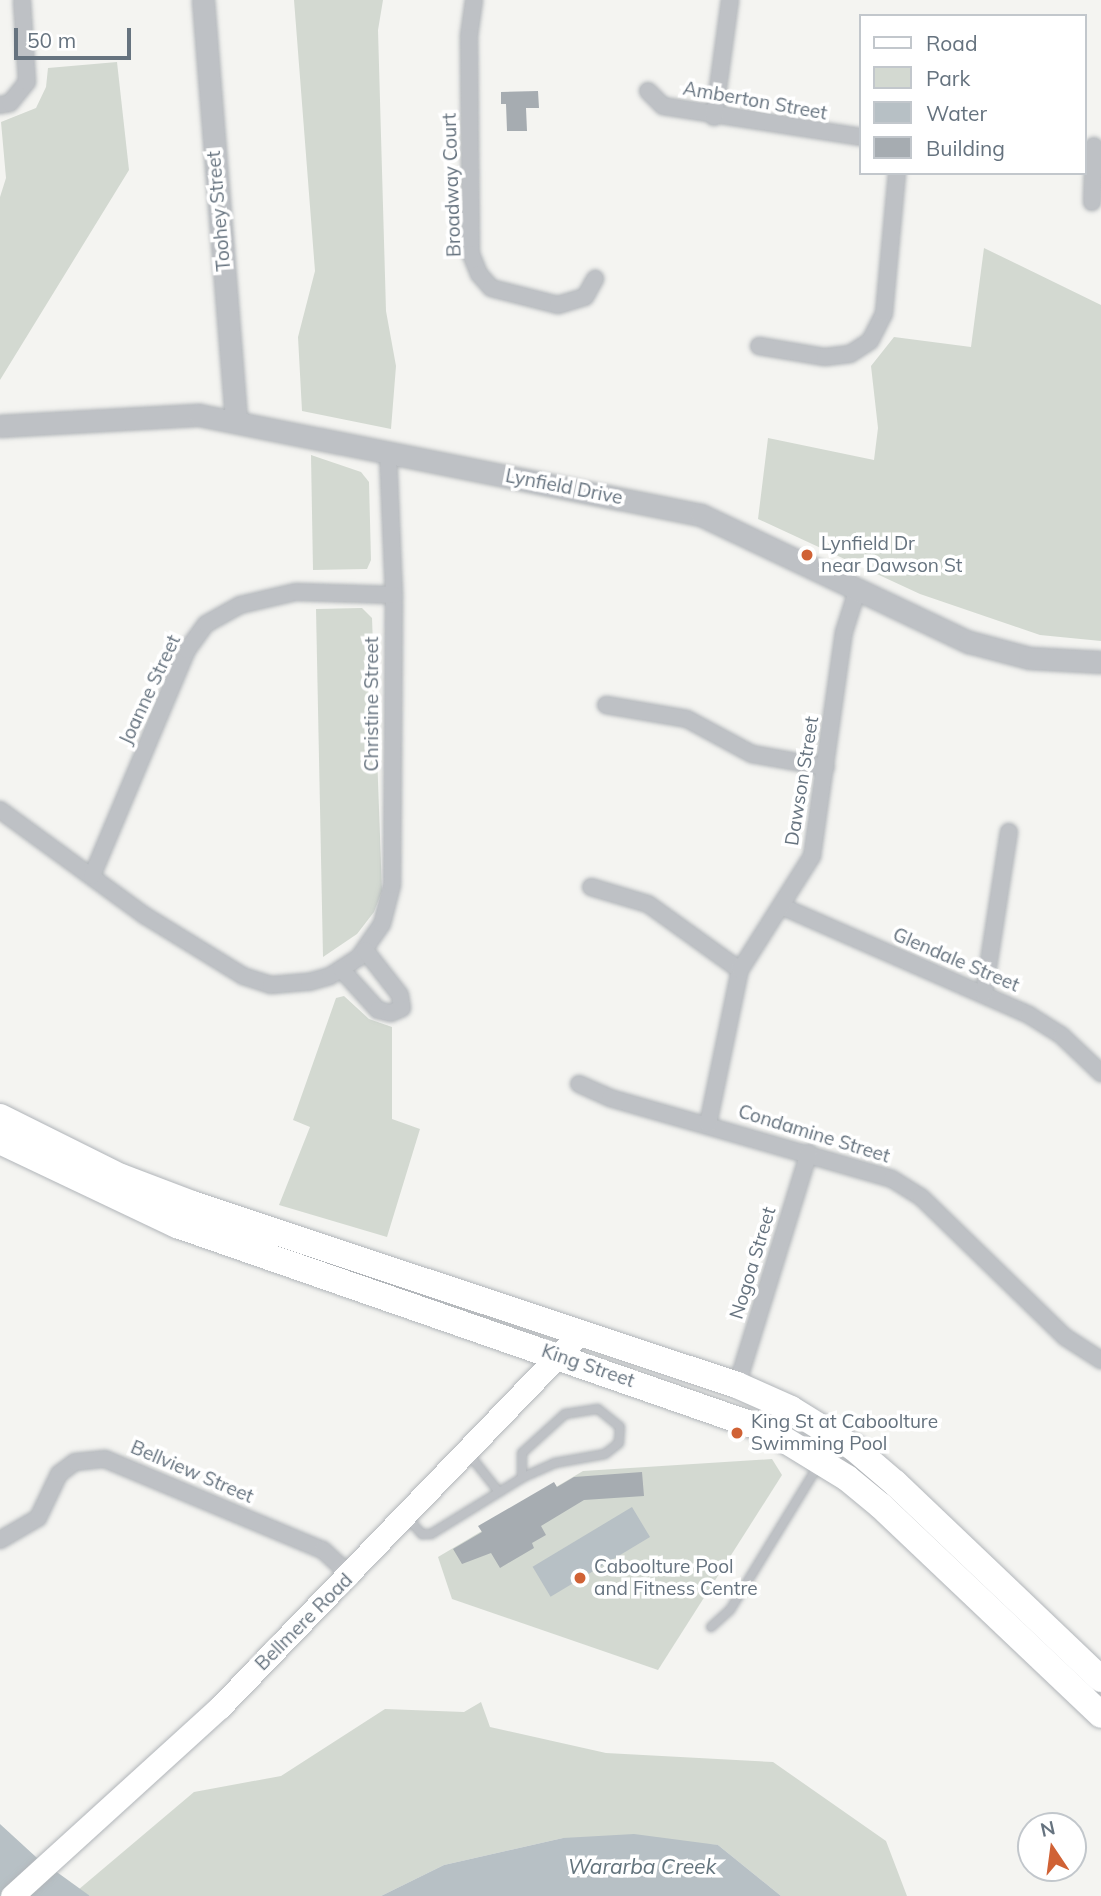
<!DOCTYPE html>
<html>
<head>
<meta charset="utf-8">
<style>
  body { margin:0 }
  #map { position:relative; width:1101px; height:1896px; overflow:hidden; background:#f4f4f1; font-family:Mulish,sans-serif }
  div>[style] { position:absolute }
  .green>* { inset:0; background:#d3d9d1 }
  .water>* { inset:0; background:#b7c0c5; transform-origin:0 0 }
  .building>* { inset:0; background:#a6acb1 }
  .roads { filter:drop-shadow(0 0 2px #b1b5b9) drop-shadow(0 0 2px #b1b5b9) }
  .service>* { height:8px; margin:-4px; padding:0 4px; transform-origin:4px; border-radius:4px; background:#bec1c5 }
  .minor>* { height:16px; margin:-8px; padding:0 8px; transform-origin:8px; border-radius:8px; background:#bec1c5 }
  .tertiary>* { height:21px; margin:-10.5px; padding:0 10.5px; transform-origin:10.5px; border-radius:10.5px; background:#bec1c5 }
  .secondary>* { height:23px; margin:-11.5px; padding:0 11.5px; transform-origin:11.5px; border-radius:11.5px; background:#fff }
  .primary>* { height:26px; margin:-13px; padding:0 13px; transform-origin:13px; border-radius:13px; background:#fff }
  .dots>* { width:19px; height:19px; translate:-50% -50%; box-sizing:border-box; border:4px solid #fff; border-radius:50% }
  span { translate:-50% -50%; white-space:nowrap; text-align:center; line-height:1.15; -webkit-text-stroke:7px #fff; paint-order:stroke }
  .street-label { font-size:19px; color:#66737f }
  .poi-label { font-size:19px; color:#66737f }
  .left { translate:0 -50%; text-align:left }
  .water-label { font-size:21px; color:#62737c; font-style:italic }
  .legend { position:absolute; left:859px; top:14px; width:228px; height:161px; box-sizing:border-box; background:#fff; border:2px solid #c2c7cc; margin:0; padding:9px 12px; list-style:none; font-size:21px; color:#66737f }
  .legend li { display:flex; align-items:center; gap:14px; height:35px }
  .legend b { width:35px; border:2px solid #c2c7cc }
  .north { position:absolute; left:1017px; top:1812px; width:70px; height:70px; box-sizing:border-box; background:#fff; border:2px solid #c2c7cc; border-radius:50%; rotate:347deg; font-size:19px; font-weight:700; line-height:28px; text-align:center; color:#66737f }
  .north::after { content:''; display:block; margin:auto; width:24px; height:32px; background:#d06235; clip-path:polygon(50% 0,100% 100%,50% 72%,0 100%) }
  .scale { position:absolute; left:14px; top:28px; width:117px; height:32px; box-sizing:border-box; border:4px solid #66737f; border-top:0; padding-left:9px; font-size:21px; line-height:24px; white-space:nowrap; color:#66737f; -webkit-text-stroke:5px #fff; paint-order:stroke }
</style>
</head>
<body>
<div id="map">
  <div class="green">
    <i style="clip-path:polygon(294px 0,383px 0,378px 30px,386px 311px,396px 366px,391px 429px,302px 411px,298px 337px,315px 271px)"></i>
    <i style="clip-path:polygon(117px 62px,129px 170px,0 380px,0 197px,6px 178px,1px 122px,36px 108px,46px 87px,48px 68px)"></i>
    <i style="clip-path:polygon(984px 248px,1101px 305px,1101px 641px,1040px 635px,920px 594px,758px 519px,768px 438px,874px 460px,878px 428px,871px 366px,894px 337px,971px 347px)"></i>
    <i style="clip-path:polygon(311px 455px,361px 472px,369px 482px,371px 560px,367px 569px,313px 570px)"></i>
    <i style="clip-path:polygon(362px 608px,372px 618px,382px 891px,374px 912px,357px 934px,323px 957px,316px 609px)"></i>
    <i style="clip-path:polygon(344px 996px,369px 1019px,392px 1027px,392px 1119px,420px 1129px,387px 1237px,279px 1205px,310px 1127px,293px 1120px,336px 998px)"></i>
    <i style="clip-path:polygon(772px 1459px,782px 1475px,658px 1670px,452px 1599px,438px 1557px,583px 1471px)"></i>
    <i style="clip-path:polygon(481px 1702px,490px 1727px,606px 1753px,773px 1762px,886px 1841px,907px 1896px,781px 1896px,718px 1845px,563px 1838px,444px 1865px,381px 1896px,90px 1896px,78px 1890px,194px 1792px,281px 1776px,385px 1709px,464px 1712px)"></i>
  </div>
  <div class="water">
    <i style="left:632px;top:1507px;width:35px;height:116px;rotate:59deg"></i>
    <i style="clip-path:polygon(0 1824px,36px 1857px,90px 1896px,0 1896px)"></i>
    <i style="clip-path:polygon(634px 1834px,718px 1845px,781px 1896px,381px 1896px,444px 1865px,563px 1838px)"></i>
  </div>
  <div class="building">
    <i style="clip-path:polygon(538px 91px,539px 108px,526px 108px,527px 131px,507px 131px,506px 104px,501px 104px,501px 92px)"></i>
    <i style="clip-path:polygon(642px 1472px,644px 1496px,584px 1500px,541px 1526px,546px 1535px,532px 1543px,534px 1548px,500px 1568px,491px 1553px,462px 1564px,453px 1549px,482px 1532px,478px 1526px,554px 1482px,557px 1487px,574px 1477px)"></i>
  </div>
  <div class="roads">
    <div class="service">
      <i style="left:468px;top:1453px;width:50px;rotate:51.5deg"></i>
      <i style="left:407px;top:1517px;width:23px;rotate:49deg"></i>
      <i style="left:422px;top:1534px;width:9px"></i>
      <i style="left:431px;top:1534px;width:107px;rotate:-31.6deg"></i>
      <i style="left:522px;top:1478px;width:25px;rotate:-90deg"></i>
      <i style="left:522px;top:1453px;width:58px;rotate:-42.2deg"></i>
      <i style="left:565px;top:1414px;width:33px;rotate:-9deg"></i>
      <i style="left:598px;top:1409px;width:28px;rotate:39deg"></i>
      <i style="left:620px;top:1427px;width:16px;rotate:94deg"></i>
      <i style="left:619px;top:1443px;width:18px;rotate:142deg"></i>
      <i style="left:605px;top:1454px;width:51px;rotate:169.8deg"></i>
      <i style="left:555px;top:1463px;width:36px;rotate:156deg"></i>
      <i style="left:711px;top:1627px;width:25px;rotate:-42deg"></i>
      <i style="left:730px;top:1610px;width:171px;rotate:-58.6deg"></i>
    </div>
    <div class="minor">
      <i style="left:474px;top:0;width:37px;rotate:98deg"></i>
      <i style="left:469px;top:37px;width:217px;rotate:89.5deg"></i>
      <i style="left:471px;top:254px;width:22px;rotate:68deg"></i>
      <i style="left:479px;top:274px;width:18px;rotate:49deg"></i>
      <i style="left:491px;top:288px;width:69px;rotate:14.2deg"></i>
      <i style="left:558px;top:305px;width:28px;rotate:-17deg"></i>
      <i style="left:585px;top:297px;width:21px;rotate:-61deg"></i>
      <i style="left:648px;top:91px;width:21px;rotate:45deg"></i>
      <i style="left:663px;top:106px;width:200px;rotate:8.9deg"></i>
      <i style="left:0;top:105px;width:10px;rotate:-11deg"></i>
      <i style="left:10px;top:103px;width:27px;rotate:-51deg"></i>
      <i style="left:27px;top:82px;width:82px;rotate:-93.5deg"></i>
      <i style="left:714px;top:117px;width:118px;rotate:-82.2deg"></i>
      <i style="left:1092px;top:202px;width:56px;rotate:-88deg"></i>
      <i style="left:759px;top:346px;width:67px;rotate:9.5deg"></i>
      <i style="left:825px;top:357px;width:25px;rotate:-7deg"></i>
      <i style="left:850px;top:354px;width:24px;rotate:-33deg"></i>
      <i style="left:870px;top:341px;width:31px;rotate:-63deg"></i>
      <i style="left:884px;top:313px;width:141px;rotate:-84.7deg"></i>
      <i style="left:606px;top:705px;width:82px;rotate:9.8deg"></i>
      <i style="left:687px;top:719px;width:74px;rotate:28.3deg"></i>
      <i style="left:752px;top:754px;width:75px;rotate:10deg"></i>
      <i style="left:0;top:810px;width:178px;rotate:36.1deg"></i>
      <i style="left:144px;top:915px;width:116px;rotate:31.6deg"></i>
      <i style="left:243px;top:976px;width:29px;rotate:18deg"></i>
      <i style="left:271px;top:985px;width:38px;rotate:-5deg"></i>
      <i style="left:309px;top:982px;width:22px;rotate:-16deg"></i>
      <i style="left:330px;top:976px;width:35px;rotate:-33deg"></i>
      <i style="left:359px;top:957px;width:40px;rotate:-55.1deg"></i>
      <i style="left:382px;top:924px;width:40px;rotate:-75.6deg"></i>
      <i style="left:392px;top:885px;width:290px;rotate:-89.6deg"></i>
      <i style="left:394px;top:595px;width:143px;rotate:-92.4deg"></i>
      <i style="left:92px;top:876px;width:245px;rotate:-67.2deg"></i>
      <i style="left:187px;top:650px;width:32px;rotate:-54deg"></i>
      <i style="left:206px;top:624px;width:39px;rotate:-29deg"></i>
      <i style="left:240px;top:605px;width:57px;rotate:-13.1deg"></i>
      <i style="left:296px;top:592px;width:98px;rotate:1.8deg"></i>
      <i style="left:591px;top:887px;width:59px;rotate:16.6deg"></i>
      <i style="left:648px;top:904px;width:113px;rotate:35.7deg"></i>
      <i style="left:781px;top:906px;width:271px;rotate:23.7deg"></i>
      <i style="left:1029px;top:1015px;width:39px;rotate:32deg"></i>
      <i style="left:1062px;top:1036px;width:54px;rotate:43.5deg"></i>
      <i style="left:341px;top:969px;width:55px;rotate:47.9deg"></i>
      <i style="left:378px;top:1010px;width:13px;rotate:13deg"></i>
      <i style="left:391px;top:1013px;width:12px;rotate:-24deg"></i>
      <i style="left:402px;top:1008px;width:13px;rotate:-99deg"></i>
      <i style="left:400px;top:995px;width:57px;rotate:-127.9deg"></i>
      <i style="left:984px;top:993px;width:163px;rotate:-81.2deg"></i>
      <i style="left:579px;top:1084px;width:34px;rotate:24deg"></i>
      <i style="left:610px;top:1098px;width:293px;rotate:16deg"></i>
      <i style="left:892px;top:1179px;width:34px;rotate:32deg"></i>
      <i style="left:921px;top:1197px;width:201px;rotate:44.2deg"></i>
      <i style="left:1065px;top:1337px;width:43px;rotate:32.6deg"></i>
      <i style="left:708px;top:1124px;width:157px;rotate:-78.3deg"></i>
      <i style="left:740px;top:970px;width:135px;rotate:-57.7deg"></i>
      <i style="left:812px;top:856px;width:226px;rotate:-81.9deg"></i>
      <i style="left:844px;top:632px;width:43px;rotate:-72.4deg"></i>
      <i style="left:737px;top:1385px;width:243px;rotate:-72.8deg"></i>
      <i style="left:0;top:1540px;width:44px;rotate:-30.1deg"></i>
      <i style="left:38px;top:1518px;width:49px;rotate:-64.5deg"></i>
      <i style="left:59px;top:1474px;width:20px;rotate:-37deg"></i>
      <i style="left:75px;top:1462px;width:30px;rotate:-6deg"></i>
      <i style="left:105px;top:1459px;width:236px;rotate:22.7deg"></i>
      <i style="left:323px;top:1550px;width:37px;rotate:43deg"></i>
    </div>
    <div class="tertiary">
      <i style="left:203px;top:0;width:422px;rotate:85.5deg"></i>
      <i style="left:0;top:426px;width:199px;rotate:-3.2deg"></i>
      <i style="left:199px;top:415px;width:512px;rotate:11.27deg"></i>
      <i style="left:701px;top:515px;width:297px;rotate:25.4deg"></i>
      <i style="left:969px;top:642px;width:62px;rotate:14.9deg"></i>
      <i style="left:1029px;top:658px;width:72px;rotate:3.2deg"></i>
    </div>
    <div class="secondary">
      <i style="left:12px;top:1896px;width:281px;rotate:-42.3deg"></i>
      <i style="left:220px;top:1707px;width:519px;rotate:-46.09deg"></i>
    </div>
    <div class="primary">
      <i style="left:0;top:1117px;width:135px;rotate:26.4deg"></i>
      <i style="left:121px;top:1177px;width:76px;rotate:20.8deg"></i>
      <i style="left:192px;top:1204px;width:574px;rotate:18.37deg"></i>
      <i style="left:737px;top:1385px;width:59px;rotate:24deg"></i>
      <i style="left:791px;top:1409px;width:74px;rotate:31.8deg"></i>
      <i style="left:854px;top:1448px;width:54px;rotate:40.5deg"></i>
      <i style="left:895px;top:1483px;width:284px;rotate:43.6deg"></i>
      <i style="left:0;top:1141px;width:196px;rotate:25.4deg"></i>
      <i style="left:177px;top:1225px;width:628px;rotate:19.16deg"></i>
      <i style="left:770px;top:1431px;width:90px;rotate:31.4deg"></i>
      <i style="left:847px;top:1478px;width:44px;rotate:39.5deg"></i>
      <i style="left:881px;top:1506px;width:303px;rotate:43.5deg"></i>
    </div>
  </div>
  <div class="dots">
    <i style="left:807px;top:555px;background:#d06235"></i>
    <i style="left:737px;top:1433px;background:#d06235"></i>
    <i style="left:580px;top:1578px;background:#d06235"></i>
  </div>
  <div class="street-label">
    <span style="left:755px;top:101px;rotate:10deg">Amberton Street</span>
    <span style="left:452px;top:185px;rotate:-92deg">Broadway Court</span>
    <span style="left:219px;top:211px;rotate:-95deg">Toohey Street</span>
    <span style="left:564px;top:487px;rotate:11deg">Lynfield Drive</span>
    <span style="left:150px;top:690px;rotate:-65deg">Joanne Street</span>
    <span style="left:372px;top:704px;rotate:-90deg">Christine Street</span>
    <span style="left:802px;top:781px;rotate:-81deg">Dawson Street</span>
    <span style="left:956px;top:960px;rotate:23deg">Glendale Street</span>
    <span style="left:814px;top:1134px;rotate:17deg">Condamine Street</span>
    <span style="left:753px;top:1263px;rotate:-73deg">Nogoa Street</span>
    <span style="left:588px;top:1366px;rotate:19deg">King Street</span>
    <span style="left:192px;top:1472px;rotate:23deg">Bellview Street</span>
    <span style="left:304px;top:1622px;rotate:-45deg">Bellmere Road</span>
  </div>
  <div class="poi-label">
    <span class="left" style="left:821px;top:555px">Lynfield Dr<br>near Dawson St</span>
    <span class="left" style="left:751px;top:1433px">King St at Caboolture<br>Swimming Pool</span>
    <span class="left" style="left:594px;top:1578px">Caboolture Pool<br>and Fitness Centre</span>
  </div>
  <div class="water-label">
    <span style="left:642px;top:1866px">Wararba Creek</span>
  </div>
  <ul class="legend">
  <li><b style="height:9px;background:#fff"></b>Road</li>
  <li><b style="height:19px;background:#d3d9d1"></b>Park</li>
  <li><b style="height:19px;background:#b7c0c5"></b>Water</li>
  <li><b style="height:19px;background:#a6acb1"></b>Building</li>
  </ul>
  <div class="north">N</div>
  <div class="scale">50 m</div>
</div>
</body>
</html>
